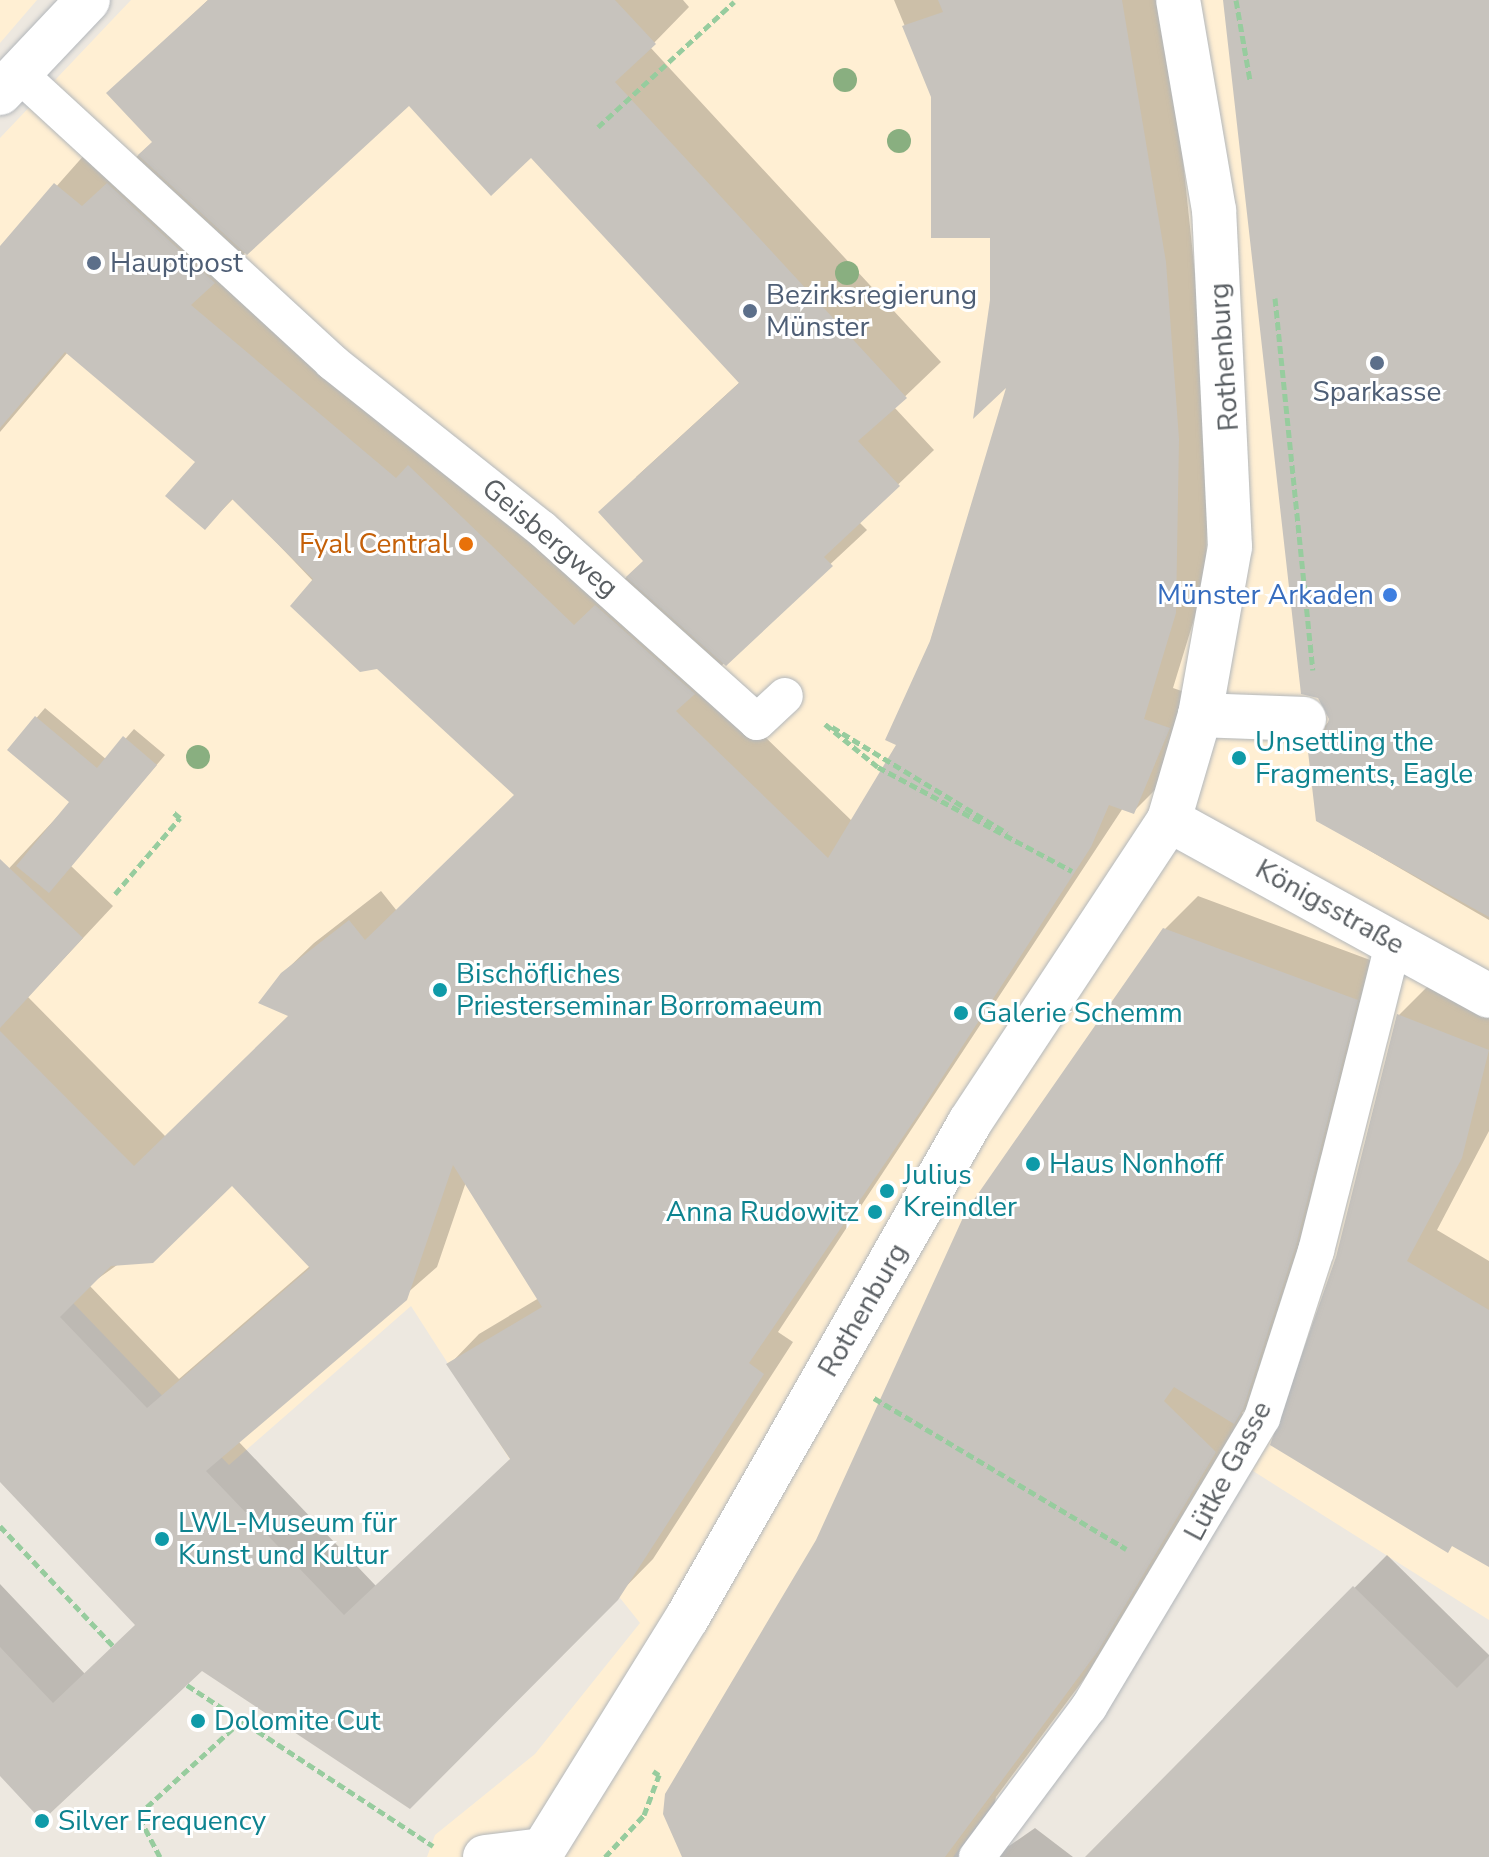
<!DOCTYPE html>
<html>
<head>
<meta charset="utf-8">
<style>
  body { margin:0 }
  #map { position:relative; width:1489px; height:1857px; overflow:hidden; background:#ede8e0; font-family:"Nunito Sans",sans-serif }
  div>[style] { position:absolute }
  .commercial>* { inset:0; background:#ffefd3 }
  .shadow>* { inset:0; background:#0003 }
  .building>* { inset:0; background:#c7c3bd }
  .path>* { height:5px; margin-top:-2.5px; transform-origin:0; background:repeating-linear-gradient(90deg,#97cc9e 0 8px,transparent 0 12px) }
  .roads { filter:drop-shadow(0 0 2px #b3b7bb) drop-shadow(0 0 2px #b3b7bb) }
  .lane>* { height:36px; margin:-18px; padding:0 18px; transform-origin:18px; border-radius:18px; background:#fff }
  .street>* { height:44px; margin:-22px; padding:0 22px; transform-origin:22px; border-radius:22px; background:#fff }
  .trees>* { width:24px; height:24px; margin:-12px; border-radius:50%; background:#89af80 }
  .dots>* { width:22px; height:22px; translate:-50% -50%; box-sizing:border-box; border:4px solid #fff; border-radius:50% }
  span { translate:-50% -50%; white-space:nowrap; text-align:center; line-height:1.15; -webkit-text-stroke:6px #fff; paint-order:stroke }
  .service-label { font-size:28px; color:#4e5e75 }
  .left { translate:0 -50%; text-align:left }
  .street-label { font-size:28px; color:#595e62 }
  .food-label { font-size:28px; color:#c56008 }
  .right { translate:-100% -50%; text-align:right }
  .shop-label { font-size:28px; color:#366cbe }
  .culture-label { font-size:28px; color:#0d838f }
</style>
</head>
<body>
<div id="map">
  <div class="commercial">
    <i style="clip-path:polygon(0 0,37px 0,0 43px)"></i>
    <i style="clip-path:polygon(131px 0,1489px 0,1489px 1620px,1223px 1452px,1114px 1640px,953px 1857px,427px 1857px,435px 1835px,535px 1754px,640px 1623px,510px 1460px,411px 1306px,229px 1465px,0 1227px,0 138px)"></i>
  </div>
  <div class="shadow">
    <i style="clip-path:polygon(evenodd,208px 0,683px 0,689px 7px,650px 47px,941px 362px,894px 407px,934px 450px,859px 522px,867px 530px,706px 680px,852px 821px,899px 744px,1010px 381px,992px 300px,992px 236px,894px 0,1159px 0,1174px 74px,1209px 408px,1206px 580px,1173px 688px,1199px 697px,1164px 781px,1134px 811px,1123px 808px,778px 1332px,793px 1342px,653px 1559px,410px 1806px,201px 1669px,0 1774px,0 1584px,85px 1674px,137px 1625px,0 1479px,0 878px,71px 802px,9px 750px,45px 708px,107px 760px,134px 729px,165px 755px,71px 866px,113px 906px,28px 997px,166px 1137px,291px 1015px,282px 974px,314px 943px,381px 891px,397px 911px,516px 794px,234px 498px,205px 527px,198px 461px,68px 352px,0 432px,0 250px,86px 153px,114px 177px,154px 141px,109px 93px,208px 0,409px 103px,531px 156px,740px 382px,636px 477px,645px 560px,606px 596px,222px 274px,409px 103px,208px 0,466px 1182px,539px 1298px,479px 1334px,449px 1365px,512px 1458px,376px 1586px,238px 1441px,437px 1267px,466px 1182px,208px 0,232px 1183px,310px 1266px,179px 1379px,89px 1285px,232px 1183px)"></i>
    <i style="clip-path:polygon(1227px 0,1489px 0,1489px 920px,1317px 820px,1309px 744px,1331px 719px,1319px 697px,1303px 692px)"></i>
    <i style="clip-path:polygon(1198px 896px,1389px 967px,1267px 1388px,1242px 1413px,1247px 1418px,1131px 1616px,996px 1797px,989px 1831px,1009px 1846px,1035px 1828px,1073px 1857px,684px 1857px,818px 1541px,1165px 929px)"></i>
    <i style="clip-path:polygon(1430px 984px,1489px 1007px,1489px 1131px,1437px 1230px,1489px 1261px,1489px 1548px,1453px 1544px,1338px 1258px,1399px 1015px)"></i>
    <i style="clip-path:polygon(1387px 1555px,1489px 1655px,1489px 1857px,1088px 1857px)"></i>
  </div>
  <div class="building">
    <i style="clip-path:polygon(208px 0,615px 0,656px 44px,615px 82px,907px 398px,858px 441px,900px 486px,824px 557px,833px 566px,726px 666px,626px 577px,643px 561px,598px 512px,739px 383px,531px 158px,491px 196px,409px 106px,247px 255px,138px 155px,152px 142px,106px 93px)"></i>
    <i style="clip-path:polygon(evenodd,938px 0,1122px 0,1166px 262px,1179px 439px,1176px 613px,1144px 719px,1170px 728px,1134px 814px,1109px 805px,1091px 847px,920px 1112px,749px 1363px,764px 1374px,618px 1600px,410px 1809px,202px 1671px,42px 1821px,0 1776px,0 1647px,53px 1703px,135px 1625px,0 1482px,0 1031px,134px 1166px,288px 1016px,258px 1003px,281px 973px,349px 920px,365px 940px,514px 795px,377px 669px,360px 672px,290px 606px,313px 579px,232px 499px,205px 530px,165px 496px,195px 462px,65px 352px,0 428px,0 246px,54px 183px,82px 206px,107px 183px,215px 283px,191px 305px,396px 478px,408px 465px,574px 625px,595px 605px,695px 694px,676px 711px,828px 858px,896px 745px,885px 740px,930px 641px,1006px 388px,973px 419px,990px 300px,990px 238px,931px 238px,931px 97px,902px 26px,943px 12px,938px 0,453px 1165px,542px 1307px,446px 1364px,510px 1459px,344px 1615px,206px 1471px,407px 1300px,453px 1165px,938px 0,232px 1186px,310px 1268px,147px 1408px,60px 1317px,111px 1266px,153px 1263px,232px 1186px)"></i>
    <i style="clip-path:polygon(1223px 0,1489px 0,1489px 917px,1316px 821px,1307px 743px,1325px 733px,1329px 719px,1318px 698px,1301px 694px)"></i>
    <i style="clip-path:polygon(35px 716px,97px 768px,123px 736px,157px 765px,49px 893px,16px 866px,69px 802px,7px 750px)"></i>
    <i style="clip-path:polygon(0 859px,83px 938px,0 1028px)"></i>
    <i style="clip-path:polygon(1163px 928px,1358px 1000px,1296px 1245px,1243px 1409px,1234px 1424px,1174px 1387px,1164px 1401px,1216px 1452px,1098px 1651px,945px 1857px,682px 1857px,663px 1814px,665px 1794px,816px 1540px,966px 1211px)"></i>
    <i style="clip-path:polygon(1397px 1014px,1489px 1050px,1462px 1158px,1407px 1261px,1489px 1310px,1489px 1567px,1452px 1546px,1448px 1553px,1270px 1445px,1336px 1257px)"></i>
    <i style="clip-path:polygon(1353px 1586px,1457px 1688px,1489px 1656px,1489px 1857px,1085px 1857px)"></i>
  </div>
  <div class="path">
    <i style="left:1236px;top:0;width:81px;rotate:80.1deg"></i>
    <i style="left:598px;top:127px;width:185px;rotate:-42.6deg"></i>
    <i style="left:1275px;top:298px;width:374px;rotate:84.2deg"></i>
    <i style="left:825px;top:724px;width:68px;rotate:39.1deg"></i>
    <i style="left:878px;top:767px;width:220px;rotate:28.2deg"></i>
    <i style="left:832px;top:727px;width:205px;rotate:31.2deg"></i>
    <i style="left:115px;top:894px;width:100px;rotate:-49.5deg"></i>
    <i style="left:180px;top:818px;width:9px;rotate:-139deg"></i>
    <i style="left:874px;top:1398px;width:294px;rotate:30.9deg"></i>
    <i style="left:0;top:1526px;width:165px;rotate:46.7deg"></i>
    <i style="left:187px;top:1685px;width:294px;rotate:33.2deg"></i>
    <i style="left:160px;top:1857px;width:47px;rotate:-117.6deg"></i>
    <i style="left:138px;top:1815px;width:139px;rotate:-42.4deg"></i>
    <i style="left:605px;top:1857px;width:57px;rotate:-47.1deg"></i>
    <i style="left:644px;top:1815px;width:43px;rotate:-69.4deg"></i>
    <i style="left:659px;top:1775px;width:7px;rotate:-146deg"></i>
  </div>
  <div class="roads">
    <div class="lane">
      <i style="left:18px;top:73px;width:427px;rotate:42.6deg"></i>
      <i style="left:332px;top:362px;width:267px;rotate:38.5deg"></i>
      <i style="left:541px;top:528px;width:290px;rotate:41.9deg"></i>
      <i style="left:757px;top:722px;width:38px;rotate:-43deg"></i>
      <i style="left:977px;top:1857px;width:187px;rotate:-53.3deg"></i>
      <i style="left:1089px;top:1707px;width:337px;rotate:-59.1deg"></i>
      <i style="left:1262px;top:1418px;width:176px;rotate:-72.1deg"></i>
      <i style="left:1316px;top:1251px;width:320px;rotate:-75.9deg"></i>
    </div>
    <div class="street">
      <i style="left:0;top:93px;width:128px;rotate:-46.6deg"></i>
      <i style="left:1200px;top:715px;width:104px;rotate:2.2deg"></i>
      <i style="left:1169px;top:820px;width:365px;rotate:28.8deg"></i>
      <i style="left:543px;top:1850px;width:273px;rotate:-58.2deg"></i>
      <i style="left:687px;top:1618px;width:571px;rotate:-60.29deg"></i>
      <i style="left:970px;top:1122px;width:362px;rotate:-56.6deg"></i>
      <i style="left:1169px;top:820px;width:109px;rotate:-73.6deg"></i>
      <i style="left:1200px;top:715px;width:171px;rotate:-79.9deg"></i>
      <i style="left:1230px;top:547px;width:337px;rotate:-92.7deg"></i>
      <i style="left:1214px;top:210px;width:213px;rotate:-99.7deg"></i>
      <i style="left:485px;top:1857px;width:58px;rotate:-6.9deg"></i>
    </div>
  </div>
  <div class="trees">
    <i style="left:845px;top:80px"></i>
    <i style="left:899px;top:141px"></i>
    <i style="left:847px;top:273px"></i>
    <i style="left:198px;top:757px"></i>
  </div>
  <div class="dots">
    <i style="left:94px;top:263px;background:#5c6f8a"></i>
    <i style="left:750px;top:311px;background:#5c6f8a"></i>
    <i style="left:1377px;top:363px;background:#5c6f8a"></i>
    <i style="left:466px;top:544px;background:#e8710a"></i>
    <i style="left:1390px;top:595px;background:#3f7fe0"></i>
    <i style="left:1239px;top:758px;background:#0f9aa8"></i>
    <i style="left:440px;top:990px;background:#0f9aa8"></i>
    <i style="left:961px;top:1013px;background:#0f9aa8"></i>
    <i style="left:1033px;top:1164px;background:#0f9aa8"></i>
    <i style="left:887px;top:1191px;background:#0f9aa8"></i>
    <i style="left:875px;top:1212px;background:#0f9aa8"></i>
    <i style="left:162px;top:1539px;background:#0f9aa8"></i>
    <i style="left:198px;top:1721px;background:#0f9aa8"></i>
    <i style="left:42px;top:1821px;background:#0f9aa8"></i>
  </div>
  <div class="service-label">
    <span class="left" style="left:110px;top:263px">Hauptpost</span>
    <span class="left" style="left:766px;top:311px">Bezirksregierung<br>Münster</span>
    <span style="left:1377px;top:392px">Sparkasse</span>
  </div>
  <div class="street-label">
    <span style="left:1224px;top:357px;rotate:-94deg">Rothenburg</span>
    <span style="left:550px;top:538px;rotate:40deg">Geisbergweg</span>
    <span style="left:1330px;top:907px;rotate:29deg">Königsstraße</span>
    <span style="left:863px;top:1310px;rotate:-60deg">Rothenburg</span>
    <span style="left:1228px;top:1471px;rotate:-62deg">Lütke Gasse</span>
  </div>
  <div class="food-label">
    <span class="right" style="left:450px;top:544px">Fyal Central</span>
  </div>
  <div class="shop-label">
    <span class="right" style="left:1374px;top:595px">Münster Arkaden</span>
  </div>
  <div class="culture-label">
    <span class="left" style="left:1255px;top:758px">Unsettling the<br>Fragments, Eagle</span>
    <span class="left" style="left:456px;top:990px">Bischöfliches<br>Priesterseminar Borromaeum</span>
    <span class="left" style="left:977px;top:1013px">Galerie Schemm</span>
    <span class="left" style="left:1049px;top:1164px">Haus Nonhoff</span>
    <span class="left" style="left:903px;top:1191px">Julius<br>Kreindler</span>
    <span class="right" style="left:859px;top:1212px">Anna Rudowitz</span>
    <span class="left" style="left:178px;top:1539px">LWL-Museum für<br>Kunst und Kultur</span>
    <span class="left" style="left:214px;top:1721px">Dolomite Cut</span>
    <span class="left" style="left:58px;top:1821px">Silver Frequency</span>
  </div>
</div>
</body>
</html>
